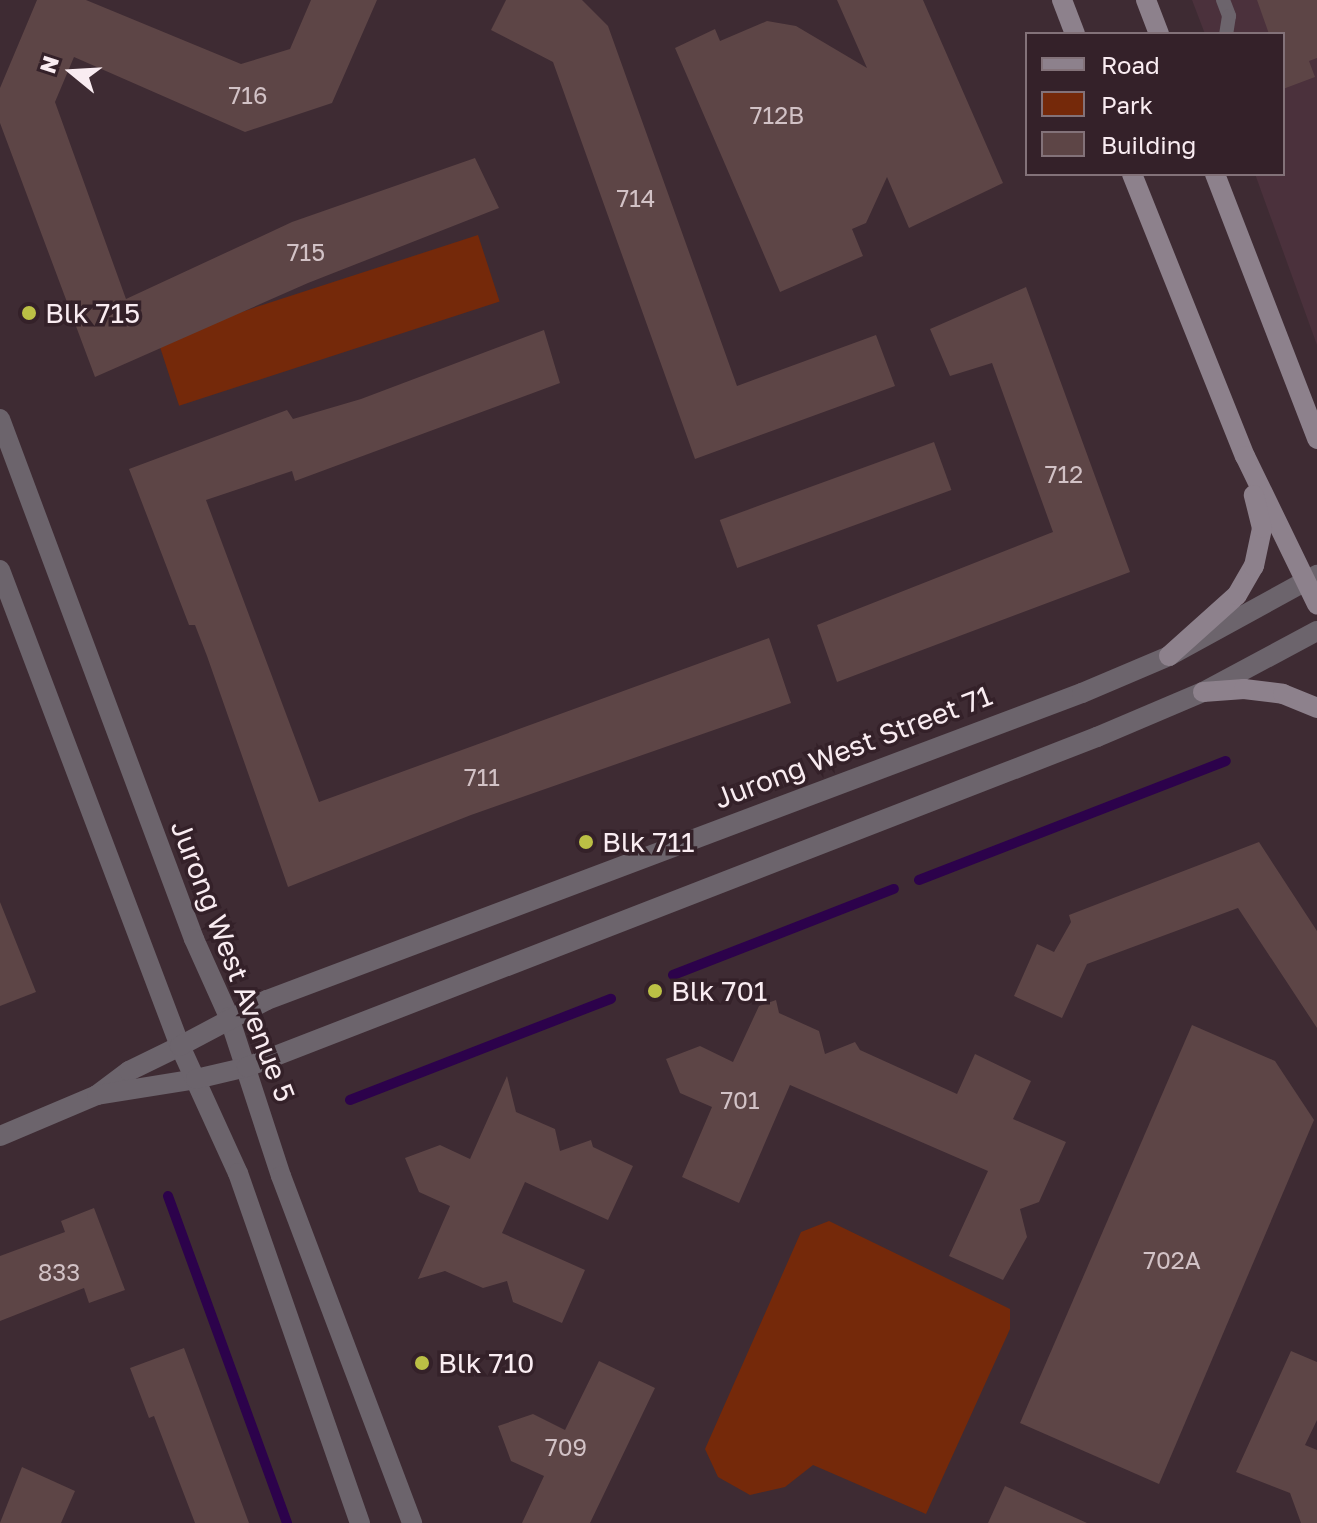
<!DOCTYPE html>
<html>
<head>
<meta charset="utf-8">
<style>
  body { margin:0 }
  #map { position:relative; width:1317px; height:1523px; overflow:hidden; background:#3e2b33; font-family:"Golos Text",sans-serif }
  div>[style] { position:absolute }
  .built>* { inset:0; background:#4b313c }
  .green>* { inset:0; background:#75290a; transform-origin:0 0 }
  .stream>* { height:10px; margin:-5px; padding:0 5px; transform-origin:5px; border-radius:5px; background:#2c024b }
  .building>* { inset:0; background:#5d4546; transform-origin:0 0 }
  .service>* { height:14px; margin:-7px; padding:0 7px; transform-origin:7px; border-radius:7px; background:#6c646c }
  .minor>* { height:20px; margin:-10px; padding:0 10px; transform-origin:10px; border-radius:10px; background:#6c646c }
  .tertiary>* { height:20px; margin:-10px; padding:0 10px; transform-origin:10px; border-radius:10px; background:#6c646c }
  .secondary>* { height:20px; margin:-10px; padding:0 10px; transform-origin:10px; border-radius:10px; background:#8d818c }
  .dots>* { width:22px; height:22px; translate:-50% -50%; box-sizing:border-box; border:4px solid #342129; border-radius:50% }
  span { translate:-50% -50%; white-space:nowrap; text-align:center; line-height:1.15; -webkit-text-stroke:7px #342129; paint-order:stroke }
  .number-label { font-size:24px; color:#d2c2c6 }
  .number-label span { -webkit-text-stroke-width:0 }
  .poi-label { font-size:28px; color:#f9ecf1 }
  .left { translate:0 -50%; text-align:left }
  .street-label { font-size:28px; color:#f9ecf1 }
  .legend { position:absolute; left:1025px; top:32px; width:260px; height:144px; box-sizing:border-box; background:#342129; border:2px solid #837279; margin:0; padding:10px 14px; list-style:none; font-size:24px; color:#f9ecf1 }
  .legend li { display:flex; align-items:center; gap:16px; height:40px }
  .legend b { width:40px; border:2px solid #837279 }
  .north { position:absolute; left:32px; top:32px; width:80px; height:80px; -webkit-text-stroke:6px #342129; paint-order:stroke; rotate:288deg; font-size:22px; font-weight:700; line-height:32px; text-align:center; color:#f9ecf1 }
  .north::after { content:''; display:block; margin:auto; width:28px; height:36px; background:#f9ecf1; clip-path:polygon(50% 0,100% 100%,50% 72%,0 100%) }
</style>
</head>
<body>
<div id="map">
  <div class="built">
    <i style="clip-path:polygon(1192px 0,1317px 0,1317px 345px,1255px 174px,1283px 174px,1283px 34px,1205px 34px)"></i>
  </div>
  <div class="green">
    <i style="left:478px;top:235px;width:70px;height:337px;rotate:72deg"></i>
    <i style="clip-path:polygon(829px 1221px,1010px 1309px,1010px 1329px,926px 1514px,813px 1465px,785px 1487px,750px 1495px,718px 1477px,705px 1449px,801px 1232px)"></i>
  </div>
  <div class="stream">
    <i style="left:919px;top:880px;width:329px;rotate:-21.2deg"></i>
    <i style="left:673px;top:975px;width:237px;rotate:-21.3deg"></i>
    <i style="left:350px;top:1100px;width:280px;rotate:-21.2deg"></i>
    <i style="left:168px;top:1196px;width:348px;rotate:70deg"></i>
  </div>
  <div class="building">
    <i style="clip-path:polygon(37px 0,86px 0,241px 64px,290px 49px,311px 0,377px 0,332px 103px,245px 132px,74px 57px,55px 102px,126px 299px,292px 222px,475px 158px,499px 208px,308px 283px,95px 377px,0 123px,0 88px)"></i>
    <i style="clip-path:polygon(506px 0,582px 0,608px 26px,737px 386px,876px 335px,895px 386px,695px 459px,553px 62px,491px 30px)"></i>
    <i style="clip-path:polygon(837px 0,923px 0,1003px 183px,909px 228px,887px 177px,866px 223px,852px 229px,863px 256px,780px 292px,675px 48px,715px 29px,720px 41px,767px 21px,796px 26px,867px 68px)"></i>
    <i style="clip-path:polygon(1257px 0,1317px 0,1317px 58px,1309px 61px,1315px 77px,1283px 89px,1283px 34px,1269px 34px)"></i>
    <i style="clip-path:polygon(1026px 287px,1130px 572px,837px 682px,817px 625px,1053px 532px,992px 363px,950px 376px,930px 329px)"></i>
    <i style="clip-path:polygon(544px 330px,560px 383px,295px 481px,292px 471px,206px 500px,319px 802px,769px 638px,791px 703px,471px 815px,288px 887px,207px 656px,195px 625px,189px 625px,129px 469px,287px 410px,293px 419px,361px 399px)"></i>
    <i style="left:934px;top:442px;width:51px;height:228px;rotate:70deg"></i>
    <i style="clip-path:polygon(1259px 842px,1317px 931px,1317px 1028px,1238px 908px,1087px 964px,1062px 1018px,1014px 996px,1037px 944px,1054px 952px,1071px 922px,1069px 915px)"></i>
    <i style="clip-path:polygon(0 902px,36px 992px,0 1006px)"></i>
    <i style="clip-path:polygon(776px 1000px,779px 1013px,819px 1031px,825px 1054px,855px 1042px,860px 1050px,957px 1094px,975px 1054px,1031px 1081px,1013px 1119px,1066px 1142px,1039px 1202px,1020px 1209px,1027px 1237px,1003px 1280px,949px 1256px,988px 1171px,790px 1085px,739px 1203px,682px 1177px,712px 1107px,680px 1093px,666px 1059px,700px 1046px,733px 1062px,759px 1006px)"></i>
    <i style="clip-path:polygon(1192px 1025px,1275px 1061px,1314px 1120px,1159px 1484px,1020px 1423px)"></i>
    <i style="clip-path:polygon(507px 1076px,516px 1112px,555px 1129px,560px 1151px,591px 1140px,593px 1147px,633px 1166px,608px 1220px,525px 1182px,502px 1233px,585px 1270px,562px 1323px,513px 1302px,507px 1281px,483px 1288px,445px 1271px,418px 1279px,450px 1206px,419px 1192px,405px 1158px,440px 1145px,470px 1159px)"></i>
    <i style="clip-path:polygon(94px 1208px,125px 1290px,89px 1303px,84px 1288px,0 1321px,0 1256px,65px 1232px,61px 1221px)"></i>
    <i style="clip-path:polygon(184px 1348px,249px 1523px,195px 1523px,154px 1416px,149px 1418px,130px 1368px)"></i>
    <i style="clip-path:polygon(1291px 1351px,1317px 1362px,1317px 1420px,1305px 1445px,1317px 1450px,1317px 1523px,1301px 1523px,1290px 1493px,1236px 1472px)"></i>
    <i style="clip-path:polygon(599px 1361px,655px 1388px,590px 1523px,522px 1523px,544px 1476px,511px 1461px,498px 1426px,533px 1414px,565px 1430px)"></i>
    <i style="clip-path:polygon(22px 1467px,75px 1491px,61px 1523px,0 1523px)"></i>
    <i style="clip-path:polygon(1005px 1486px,1087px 1523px,988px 1523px)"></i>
  </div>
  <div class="service">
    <i style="left:1223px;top:0;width:17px;rotate:69deg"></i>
    <i style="left:1229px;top:16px;width:18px;rotate:99deg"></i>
  </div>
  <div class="minor">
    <i style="left:97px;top:1095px;width:40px;rotate:-37deg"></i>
    <i style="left:129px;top:1071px;width:57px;rotate:-26.1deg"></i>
    <i style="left:0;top:1136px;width:105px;rotate:-22.9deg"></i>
    <i style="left:97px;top:1095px;width:100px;rotate:-9.2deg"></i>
  </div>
  <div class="tertiary">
    <i style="left:0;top:419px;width:555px;rotate:69.54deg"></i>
    <i style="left:194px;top:939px;width:85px;rotate:65.8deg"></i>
    <i style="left:229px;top:1017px;width:167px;rotate:71.9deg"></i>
    <i style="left:281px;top:1176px;width:371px;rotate:69.3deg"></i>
    <i style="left:0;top:570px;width:509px;rotate:69.29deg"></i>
    <i style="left:180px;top:1046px;width:140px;rotate:65.5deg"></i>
    <i style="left:238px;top:1173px;width:371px;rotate:70.8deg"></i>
    <i style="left:180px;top:1046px;width:98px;rotate:-27.9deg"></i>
    <i style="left:267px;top:1000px;width:871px;rotate:-20.64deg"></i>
    <i style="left:1082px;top:693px;width:95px;rotate:-23deg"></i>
    <i style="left:1169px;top:656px;width:169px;rotate:-28.7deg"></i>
    <i style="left:196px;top:1079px;width:52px;rotate:-13.2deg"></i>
    <i style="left:247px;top:1067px;width:912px;rotate:-21.22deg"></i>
    <i style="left:1097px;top:737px;width:115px;rotate:-23deg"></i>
    <i style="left:1203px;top:692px;width:129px;rotate:-28.2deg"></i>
  </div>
  <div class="secondary">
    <i style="left:1062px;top:0;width:36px;rotate:69deg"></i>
    <i style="left:1146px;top:0;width:36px;rotate:69deg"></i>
    <i style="left:1132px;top:174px;width:304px;rotate:68.2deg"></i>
    <i style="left:1245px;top:456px;width:165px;rotate:64.1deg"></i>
    <i style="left:1215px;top:174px;width:284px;rotate:68.9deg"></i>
    <i style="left:1169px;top:656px;width:91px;rotate:-41.9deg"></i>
    <i style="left:1237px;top:595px;width:34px;rotate:-60deg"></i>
    <i style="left:1254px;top:566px;width:39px;rotate:-78deg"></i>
    <i style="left:1262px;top:528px;width:34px;rotate:-104deg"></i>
    <i style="left:1203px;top:692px;width:41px;rotate:-4.2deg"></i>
    <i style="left:1244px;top:689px;width:39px;rotate:7deg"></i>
    <i style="left:1283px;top:694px;width:37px;rotate:22deg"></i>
  </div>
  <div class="dots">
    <i style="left:29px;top:313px;background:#bbc045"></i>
    <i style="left:586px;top:842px;background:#bbc045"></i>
    <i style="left:655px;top:991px;background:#bbc045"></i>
    <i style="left:422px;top:1363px;background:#bbc045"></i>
  </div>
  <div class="number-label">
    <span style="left:248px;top:95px">716</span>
    <span style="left:777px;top:115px">712B</span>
    <span style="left:636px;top:198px">714</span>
    <span style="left:306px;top:252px">715</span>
    <span style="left:1064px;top:474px">712</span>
    <span style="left:482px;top:777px">711</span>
    <span style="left:740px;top:1100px">701</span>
    <span style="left:1172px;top:1260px">702A</span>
    <span style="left:59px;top:1272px">833</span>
    <span style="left:566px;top:1447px">709</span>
  </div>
  <div class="poi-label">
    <span class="left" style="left:45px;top:313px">Blk 715</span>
    <span class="left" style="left:602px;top:842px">Blk 711</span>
    <span class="left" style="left:671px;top:991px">Blk 701</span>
    <span class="left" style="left:438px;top:1363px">Blk 710</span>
  </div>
  <div class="street-label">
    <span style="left:853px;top:747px;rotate:-21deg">Jurong West Street 71</span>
    <span style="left:233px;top:961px;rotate:69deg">Jurong West Avenue 5</span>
  </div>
  <ul class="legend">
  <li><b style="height:10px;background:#8d818c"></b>Road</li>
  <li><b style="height:22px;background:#75290a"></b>Park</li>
  <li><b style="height:22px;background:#5d4546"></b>Building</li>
  </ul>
  <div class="north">N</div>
</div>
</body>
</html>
